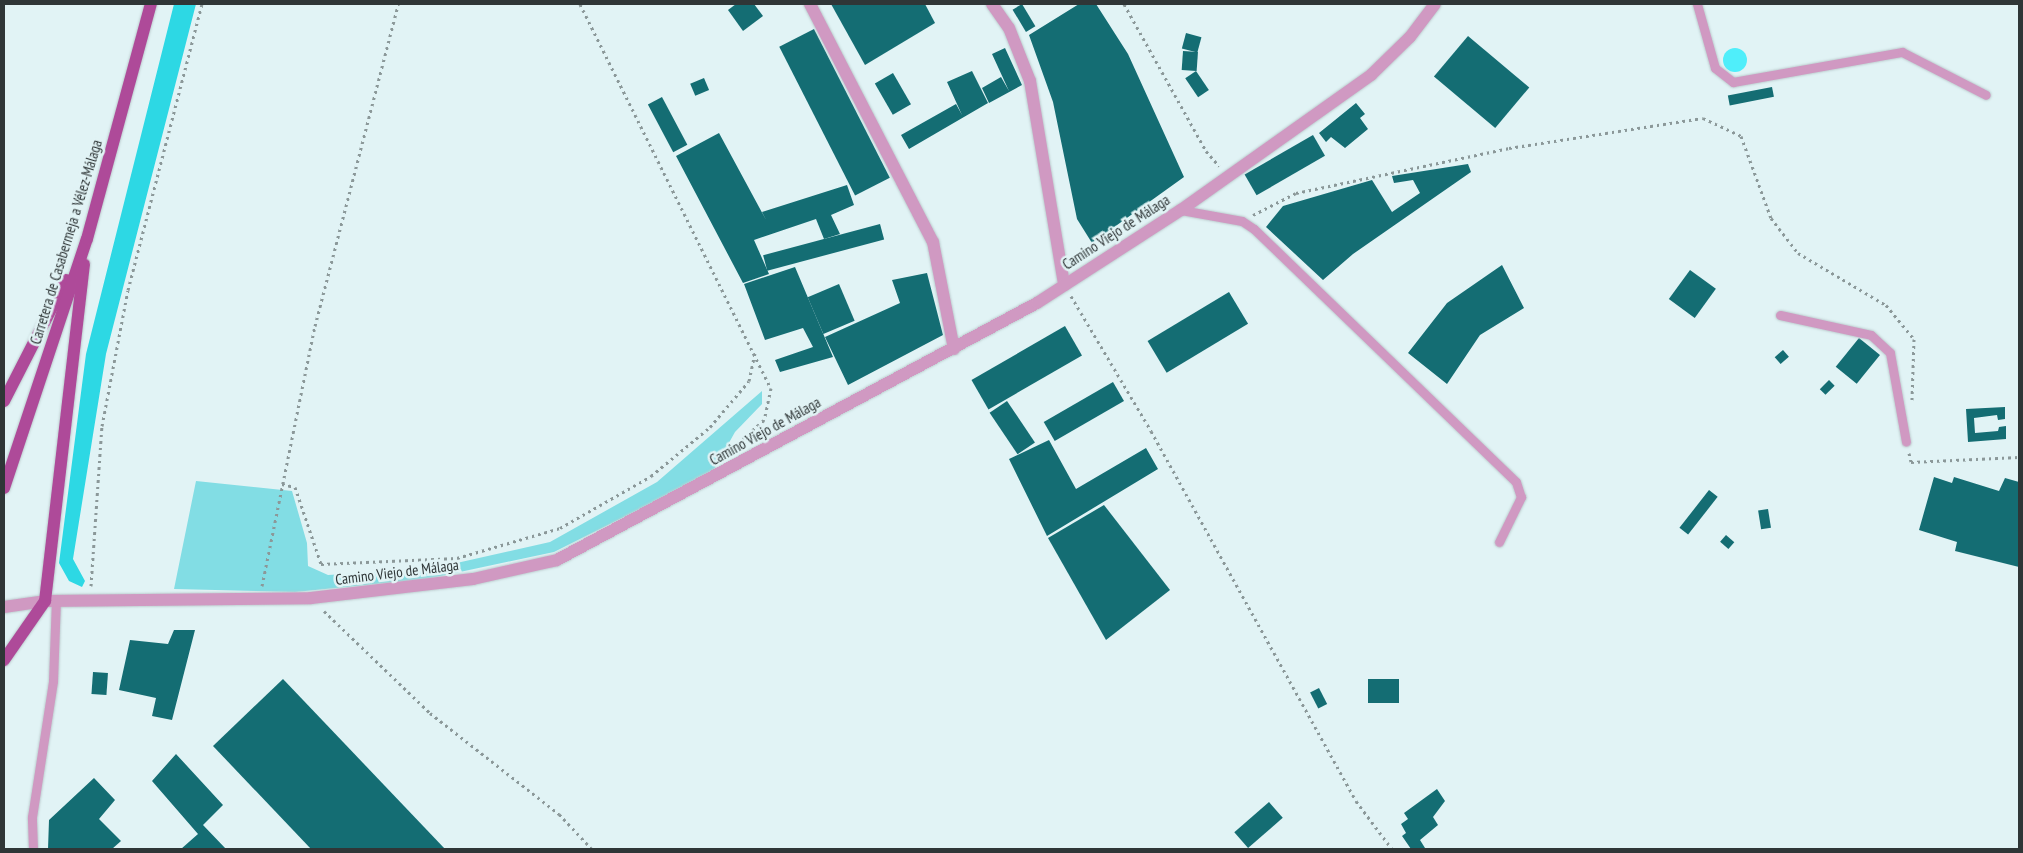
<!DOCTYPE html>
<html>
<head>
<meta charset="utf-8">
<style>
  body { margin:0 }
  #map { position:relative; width:2023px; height:853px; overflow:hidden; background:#e1f3f5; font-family:"PT Sans Narrow",sans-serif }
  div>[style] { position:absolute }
  .green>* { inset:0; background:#82dde4 }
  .forest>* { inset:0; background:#2dd8e4 }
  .water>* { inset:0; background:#4feefa }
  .round { border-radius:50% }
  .building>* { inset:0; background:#146d73; transform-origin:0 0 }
  .path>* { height:3px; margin-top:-1.5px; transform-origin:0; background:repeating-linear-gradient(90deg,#8b9899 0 2.5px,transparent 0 6.5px) }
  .roads { filter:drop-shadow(0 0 1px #bdcdcf) drop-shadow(0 0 1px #bdcdcf) }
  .lane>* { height:9px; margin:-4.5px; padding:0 4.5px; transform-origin:4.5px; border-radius:4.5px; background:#d099c2 }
  .street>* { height:12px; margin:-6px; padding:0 6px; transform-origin:6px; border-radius:6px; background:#d099c2 }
  .primary>* { height:12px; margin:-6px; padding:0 6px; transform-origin:6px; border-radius:6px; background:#ae4a99 }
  span { translate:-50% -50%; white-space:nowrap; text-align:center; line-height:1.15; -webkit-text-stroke:5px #e1f3f5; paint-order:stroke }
  .street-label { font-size:15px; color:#2f3637 }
  .frame { position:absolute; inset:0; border:5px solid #2f3637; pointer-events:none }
</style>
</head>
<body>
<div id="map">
  <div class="green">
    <i style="clip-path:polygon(762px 391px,762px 404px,735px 432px,712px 473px,554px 552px,427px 579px,295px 592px,174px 589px,196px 481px,292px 491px,307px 543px,308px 566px,328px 575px,430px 569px,550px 542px,657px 482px)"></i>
  </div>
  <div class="forest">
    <i style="clip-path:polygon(174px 4px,196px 4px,106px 354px,73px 559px,85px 581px,82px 587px,69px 581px,59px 563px,86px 354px)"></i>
  </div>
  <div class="water">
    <i class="round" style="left:1723px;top:48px;width:24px;height:24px"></i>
  </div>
  <div class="building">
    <i style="clip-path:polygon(736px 4px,754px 4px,763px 16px,743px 31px,728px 10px)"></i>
    <i style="clip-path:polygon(831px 4px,925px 4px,935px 23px,865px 65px)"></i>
    <i style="left:1022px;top:4px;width:26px;height:11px;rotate:59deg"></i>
    <i style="clip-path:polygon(1079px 4px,1096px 4px,1128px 54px,1184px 177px,1092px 243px,1077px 219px,1053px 102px,1029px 35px)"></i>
    <i style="left:814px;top:29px;width:167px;height:39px;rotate:63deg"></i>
    <i style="left:1186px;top:33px;width:16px;height:16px;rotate:15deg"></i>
    <i style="left:1468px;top:36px;width:80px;height:53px;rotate:40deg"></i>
    <i style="clip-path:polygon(1005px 48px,1022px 85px,989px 103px,982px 88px,1001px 77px,1009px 91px,992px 54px)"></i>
    <i style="left:1183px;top:51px;width:15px;height:19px;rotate:4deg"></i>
    <i style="clip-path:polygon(972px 71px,988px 103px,909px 149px,901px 135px,956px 104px,962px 115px,947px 82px)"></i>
    <i style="left:1196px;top:71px;width:23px;height:13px;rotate:56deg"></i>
    <i style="left:893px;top:73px;width:36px;height:21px;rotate:60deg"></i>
    <i style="left:704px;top:78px;width:13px;height:15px;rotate:67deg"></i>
    <i style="left:1772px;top:87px;width:10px;height:45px;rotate:79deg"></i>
    <i style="left:662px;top:97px;width:54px;height:16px;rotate:62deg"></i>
    <i style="clip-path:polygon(1356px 103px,1365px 114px,1360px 118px,1368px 129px,1345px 148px,1331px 137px,1326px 142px,1319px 133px)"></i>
    <i style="clip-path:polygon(719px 133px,766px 220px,762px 212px,847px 185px,854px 205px,831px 215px,840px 234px,824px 239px,816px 219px,754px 240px,769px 274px,743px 283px,676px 156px)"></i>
    <i style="left:1313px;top:135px;width:24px;height:79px;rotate:60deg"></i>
    <i style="clip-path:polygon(1468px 164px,1471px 172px,1353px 254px,1323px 280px,1266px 227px,1283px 206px,1372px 180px,1392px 212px,1420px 193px,1413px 180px,1394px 183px,1392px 176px)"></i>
    <i style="left:880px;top:224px;width:16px;height:121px;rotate:75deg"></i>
    <i style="clip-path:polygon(1502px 265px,1524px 308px,1480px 335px,1447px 384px,1408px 353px,1447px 303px)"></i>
    <i style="clip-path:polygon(795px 267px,833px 357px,780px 372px,775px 360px,813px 347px,803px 328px,765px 340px,744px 284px)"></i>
    <i style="left:1690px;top:270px;width:32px;height:36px;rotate:36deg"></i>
    <i style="clip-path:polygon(927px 273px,943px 335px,848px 385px,825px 337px,900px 303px,892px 280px)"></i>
    <i style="left:839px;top:284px;width:40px;height:34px;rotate:67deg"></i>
    <i style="left:1229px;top:292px;width:37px;height:95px;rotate:59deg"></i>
    <i style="left:1065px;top:326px;width:34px;height:108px;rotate:60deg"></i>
    <i style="left:1859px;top:338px;width:27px;height:37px;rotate:39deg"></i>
    <i style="left:1783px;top:350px;width:9px;height:11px;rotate:49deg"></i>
    <i style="left:1829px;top:380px;width:8px;height:13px;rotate:45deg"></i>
    <i style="left:1113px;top:382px;width:22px;height:80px;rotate:60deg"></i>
    <i style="left:1007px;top:401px;width:50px;height:21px;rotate:56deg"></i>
    <i style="clip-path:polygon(2005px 407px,2005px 419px,1998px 420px,1997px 415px,1974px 418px,1975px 433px,1998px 431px,1999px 427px,2006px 426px,2006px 439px,1968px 442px,1966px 409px)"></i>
    <i style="clip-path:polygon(1049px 440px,1076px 489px,1146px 448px,1158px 469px,1047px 536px,1009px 459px)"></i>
    <i style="clip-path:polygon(1934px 477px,1952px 483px,1954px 477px,1999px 491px,2005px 478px,2019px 482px,2019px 567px,1955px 551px,1957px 542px,1919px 530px)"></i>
    <i style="left:1709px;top:490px;width:11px;height:48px;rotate:38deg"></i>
    <i style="clip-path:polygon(1104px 505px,1170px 590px,1106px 640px,1048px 538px)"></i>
    <i style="left:1768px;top:509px;width:19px;height:10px;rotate:81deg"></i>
    <i style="left:1726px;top:535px;width:11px;height:9px;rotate:41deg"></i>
    <i style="clip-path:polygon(174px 630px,195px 630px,172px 720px,152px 716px,156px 698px,119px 690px,130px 640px,168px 644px)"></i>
    <i style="left:93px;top:672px;width:15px;height:22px;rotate:4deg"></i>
    <i style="clip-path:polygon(283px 679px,445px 849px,311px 849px,213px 746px)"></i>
    <i style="left:1368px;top:679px;width:31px;height:24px"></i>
    <i style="left:1319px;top:688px;width:18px;height:10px;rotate:63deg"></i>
    <i style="clip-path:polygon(176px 754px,223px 805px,203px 825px,226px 849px,181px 849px,198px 834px,152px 781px)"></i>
    <i style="clip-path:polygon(94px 778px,115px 800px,99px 819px,121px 841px,112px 849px,48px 849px,49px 820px)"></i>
    <i style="clip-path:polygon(1437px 789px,1445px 801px,1433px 817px,1438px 825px,1420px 840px,1425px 848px,1411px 849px,1402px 836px,1406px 833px,1401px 824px,1408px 819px,1404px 813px)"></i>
    <i style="left:1269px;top:802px;width:21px;height:46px;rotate:49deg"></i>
  </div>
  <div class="path">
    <i style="left:580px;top:4px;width:429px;rotate:63.6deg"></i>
    <i style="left:771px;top:388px;width:33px;rotate:102deg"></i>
    <i style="left:764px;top:420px;width:44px;rotate:138.7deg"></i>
    <i style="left:1124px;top:4px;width:168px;rotate:60.8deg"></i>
    <i style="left:1206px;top:151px;width:20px;rotate:49deg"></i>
    <i style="left:1253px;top:215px;width:48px;rotate:-27.1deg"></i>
    <i style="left:1296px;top:193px;width:218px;rotate:-11.9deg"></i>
    <i style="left:1509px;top:148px;width:196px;rotate:-8.8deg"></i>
    <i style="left:1703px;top:118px;width:42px;rotate:25.3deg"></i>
    <i style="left:1741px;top:136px;width:87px;rotate:69.9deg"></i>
    <i style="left:1771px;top:218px;width:44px;rotate:52.4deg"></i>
    <i style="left:1798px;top:253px;width:102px;rotate:30.6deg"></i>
    <i style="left:1886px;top:305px;width:44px;rotate:50.5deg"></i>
    <i style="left:1914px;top:339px;width:61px;rotate:91.9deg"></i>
    <i style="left:1071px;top:296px;width:157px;rotate:59.3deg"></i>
    <i style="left:1151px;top:431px;width:423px;rotate:61deg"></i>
    <i style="left:1356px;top:801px;width:60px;rotate:53.1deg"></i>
    <i style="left:1909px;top:453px;width:9px;rotate:77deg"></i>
    <i style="left:1911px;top:462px;width:108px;rotate:-2.7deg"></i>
    <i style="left:282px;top:484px;width:13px;rotate:13deg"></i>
    <i style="left:295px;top:487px;width:81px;rotate:71.3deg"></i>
    <i style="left:321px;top:564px;width:136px;rotate:-2.5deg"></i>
    <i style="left:457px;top:558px;width:107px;rotate:-16.2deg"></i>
    <i style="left:560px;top:528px;width:105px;rotate:-29.7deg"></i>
    <i style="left:651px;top:476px;width:77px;rotate:-39.7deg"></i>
    <i style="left:710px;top:427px;width:60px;rotate:-49.7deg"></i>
    <i style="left:749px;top:381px;width:30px;rotate:-78deg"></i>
    <i style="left:91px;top:586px;width:160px;rotate:-86.1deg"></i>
    <i style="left:102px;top:426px;width:138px;rotate:-79.2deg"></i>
    <i style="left:128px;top:290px;width:295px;rotate:-75.5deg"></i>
    <i style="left:262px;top:586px;width:265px;rotate:-78.5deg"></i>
    <i style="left:315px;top:326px;width:333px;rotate:-75.5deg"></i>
    <i style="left:324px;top:611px;width:147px;rotate:43.9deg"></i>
    <i style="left:430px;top:713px;width:164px;rotate:38.1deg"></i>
    <i style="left:559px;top:814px;width:48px;rotate:46.7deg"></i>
  </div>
  <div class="roads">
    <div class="lane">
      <i style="left:1697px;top:4px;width:66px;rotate:74.3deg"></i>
      <i style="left:1715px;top:68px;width:23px;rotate:38deg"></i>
      <i style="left:1733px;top:82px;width:172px;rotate:-10.1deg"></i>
      <i style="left:1902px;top:52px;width:94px;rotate:27.1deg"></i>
      <i style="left:1181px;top:210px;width:62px;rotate:10.2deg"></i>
      <i style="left:1242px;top:221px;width:14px;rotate:34deg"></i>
      <i style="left:1254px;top:229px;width:364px;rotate:44deg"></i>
      <i style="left:1516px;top:482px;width:16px;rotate:72deg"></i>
      <i style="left:1521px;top:497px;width:50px;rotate:116.1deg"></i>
      <i style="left:1780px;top:315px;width:93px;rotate:12.4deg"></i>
      <i style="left:1871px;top:335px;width:26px;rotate:43deg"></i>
      <i style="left:1890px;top:353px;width:90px;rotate:79.8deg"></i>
      <i style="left:33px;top:849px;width:32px;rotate:-92deg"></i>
      <i style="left:32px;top:817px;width:138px;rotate:-81.2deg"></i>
      <i style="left:53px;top:681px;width:80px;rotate:-87.9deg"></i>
    </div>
    <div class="street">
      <i style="left:810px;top:4px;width:268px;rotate:62.7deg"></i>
      <i style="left:933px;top:242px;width:109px;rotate:78.9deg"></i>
      <i style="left:992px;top:4px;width:29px;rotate:55deg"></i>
      <i style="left:1009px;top:28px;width:57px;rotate:68.4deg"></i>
      <i style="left:1030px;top:81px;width:207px;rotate:80.5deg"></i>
      <i style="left:4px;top:607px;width:41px;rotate:-8.3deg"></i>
      <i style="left:45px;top:601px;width:266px;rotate:-0.6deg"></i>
      <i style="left:311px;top:598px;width:163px;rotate:-6.7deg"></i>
      <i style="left:473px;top:579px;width:86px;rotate:-12.7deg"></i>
      <i style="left:557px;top:560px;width:544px;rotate:-28.17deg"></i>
      <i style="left:1037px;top:303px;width:171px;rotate:-32.9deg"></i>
      <i style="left:1181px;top:210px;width:233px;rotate:-35.4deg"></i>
      <i style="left:1371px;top:75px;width:54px;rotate:-44.3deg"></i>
      <i style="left:1410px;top:37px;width:41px;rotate:-52.9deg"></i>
    </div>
    <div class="primary">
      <i style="left:4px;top:401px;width:136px;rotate:-62.9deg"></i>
      <i style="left:4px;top:488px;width:262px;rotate:-71.6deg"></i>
      <i style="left:87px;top:239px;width:244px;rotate:-74.8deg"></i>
      <i style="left:4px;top:660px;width:72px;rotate:-55.2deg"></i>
      <i style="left:45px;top:601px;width:339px;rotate:-83.4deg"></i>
    </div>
  </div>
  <div class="street-label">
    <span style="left:1116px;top:232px;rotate:-33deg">Camino Viejo de Málaga</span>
    <span style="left:66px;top:242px;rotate:-73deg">Carretera de Casabermeja a Vélez-Málaga</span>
    <span style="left:765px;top:431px;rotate:-29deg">Camino Viejo de Málaga</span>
    <span style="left:397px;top:572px;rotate:-7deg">Camino Viejo de Málaga</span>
  </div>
  <div class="frame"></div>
</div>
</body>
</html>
